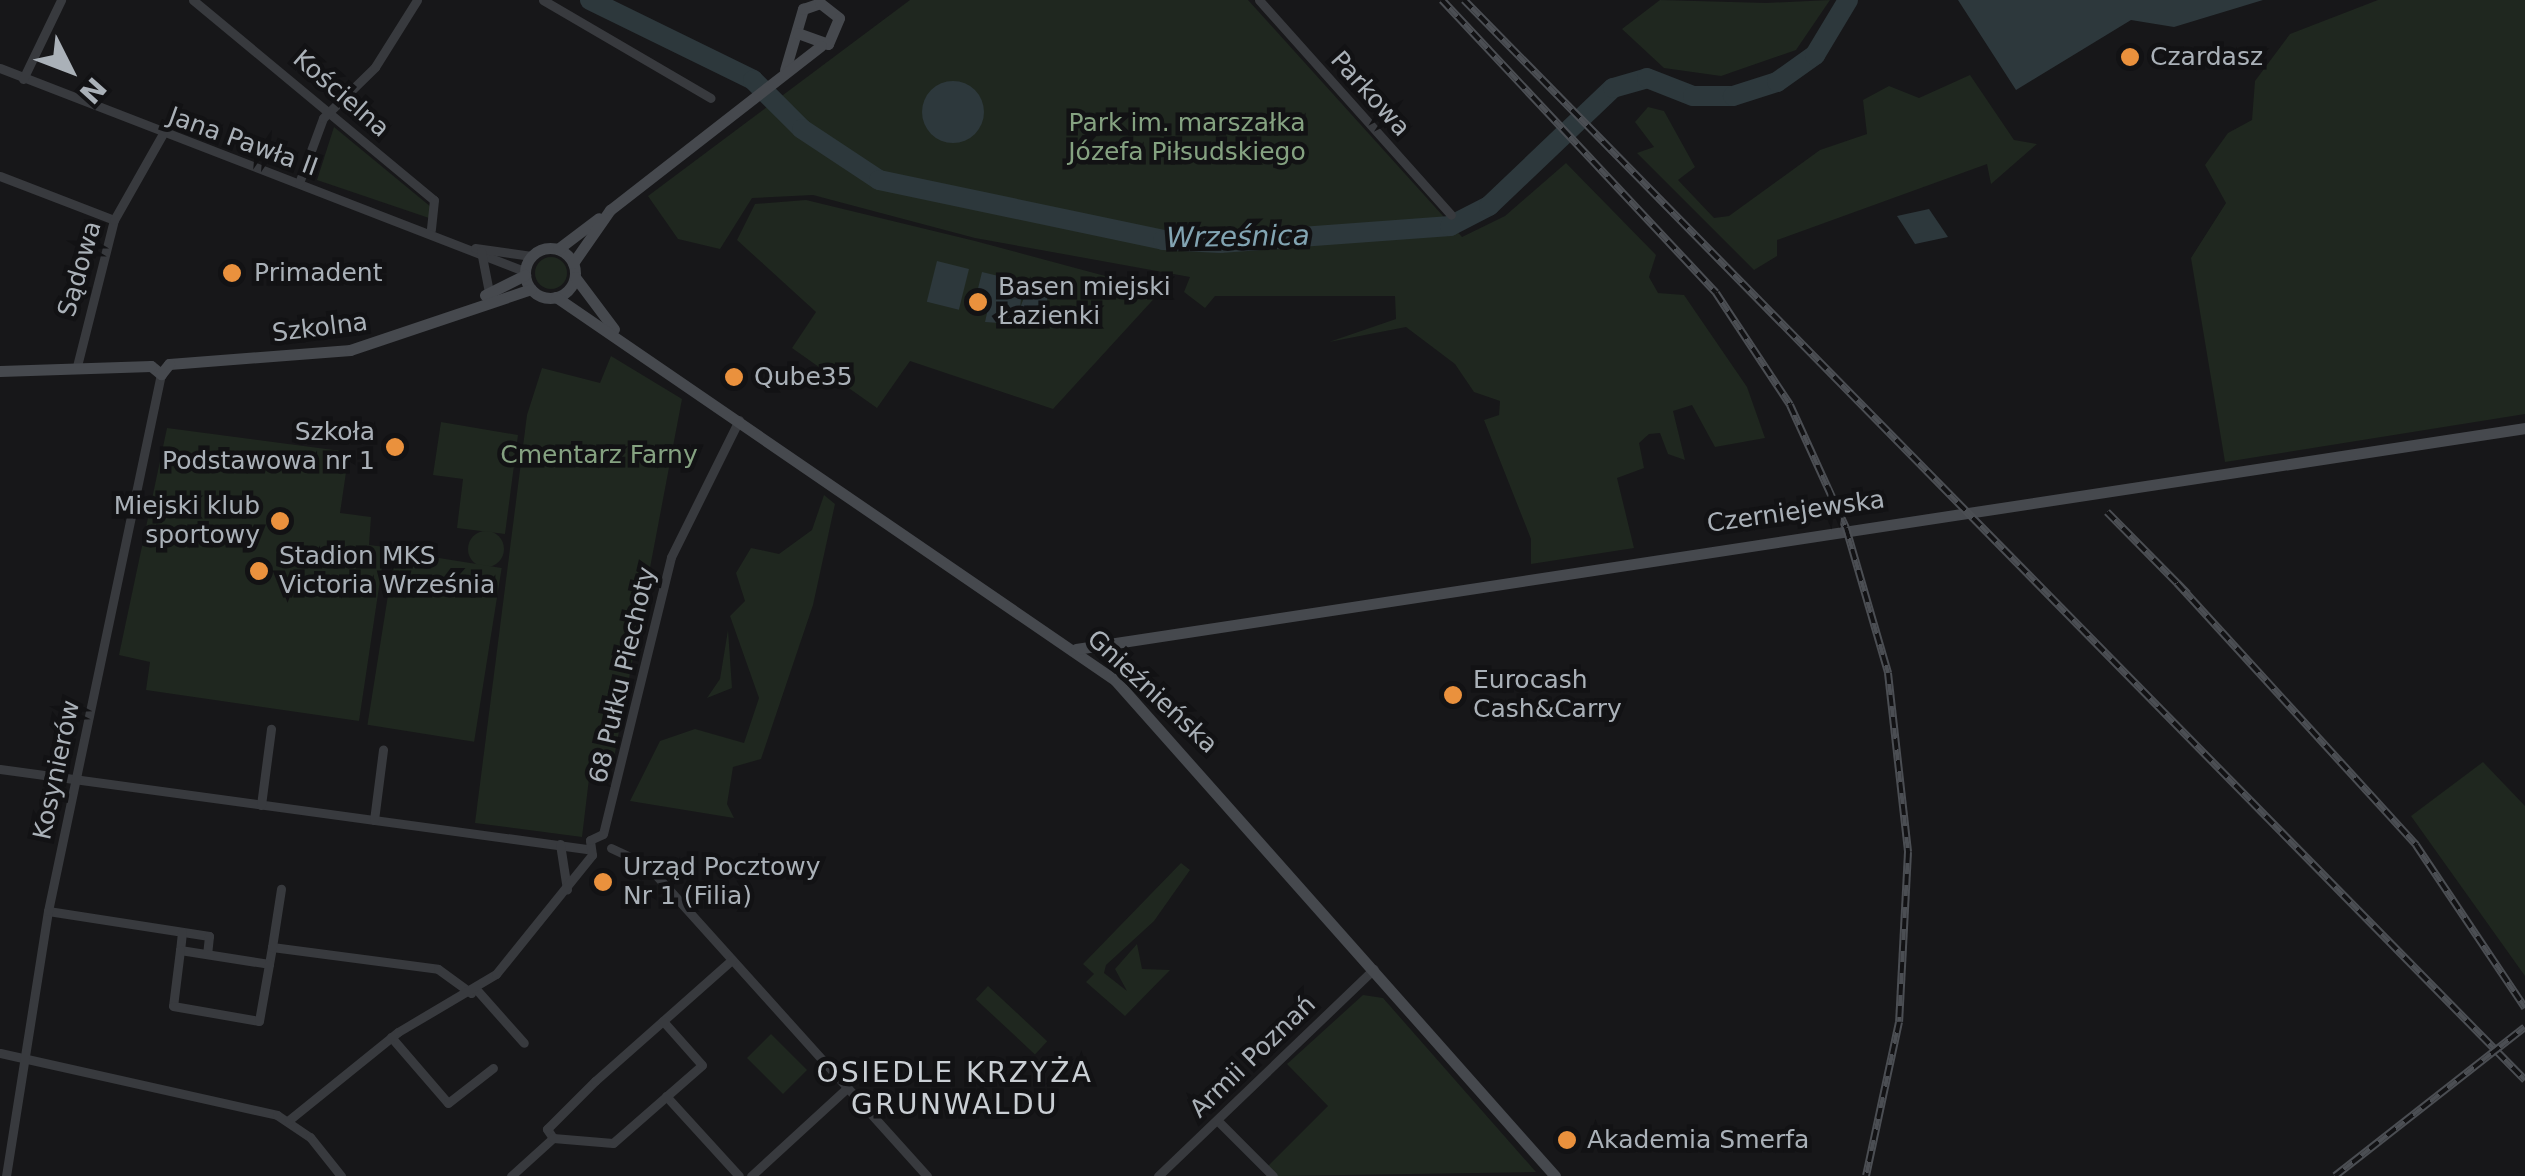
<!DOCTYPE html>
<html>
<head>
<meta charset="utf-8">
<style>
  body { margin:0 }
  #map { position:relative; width:2525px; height:1176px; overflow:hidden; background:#171719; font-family:"DejaVu Sans",sans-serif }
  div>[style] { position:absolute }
  .green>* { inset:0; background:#1f271f; transform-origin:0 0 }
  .round { border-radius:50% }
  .water>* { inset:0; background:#2d383c; transform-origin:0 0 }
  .river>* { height:20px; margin:-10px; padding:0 10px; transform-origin:10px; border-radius:10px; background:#2d383c }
  .street>* { height:9px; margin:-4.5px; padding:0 4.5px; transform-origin:4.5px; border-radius:4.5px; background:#383a3e }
  .secondary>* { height:11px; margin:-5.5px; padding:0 5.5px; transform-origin:5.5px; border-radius:5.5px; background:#46494e }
  .secondary>.ring { margin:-5.5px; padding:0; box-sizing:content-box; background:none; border:11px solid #46494e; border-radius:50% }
  .rail>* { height:8px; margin-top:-4px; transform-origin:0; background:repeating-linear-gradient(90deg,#121214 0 11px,#4b4e53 0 22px); box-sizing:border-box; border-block:2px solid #4b4e53 }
  .dots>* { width:28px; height:28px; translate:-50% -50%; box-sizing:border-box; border:5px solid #121214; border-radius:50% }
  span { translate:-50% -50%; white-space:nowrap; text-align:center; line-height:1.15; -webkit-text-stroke:9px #121214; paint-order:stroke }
  .poi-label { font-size:25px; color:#aab1b8 }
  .left { translate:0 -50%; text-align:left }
  .right { translate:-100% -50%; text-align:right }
  .street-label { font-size:25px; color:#aab1b8 }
  .park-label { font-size:25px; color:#85a281 }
  .water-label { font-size:28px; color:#82a4b2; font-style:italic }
  .neighbourhood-label { font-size:28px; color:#cacfd4; letter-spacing:2.5px }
  .north { position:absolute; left:20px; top:20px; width:100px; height:100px; -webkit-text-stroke:8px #121214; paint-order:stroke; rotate:132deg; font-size:28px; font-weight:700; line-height:40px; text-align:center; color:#aab1b8 }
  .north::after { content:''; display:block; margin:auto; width:35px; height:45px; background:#aab1b8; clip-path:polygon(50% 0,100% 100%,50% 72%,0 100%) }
</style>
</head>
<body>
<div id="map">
  <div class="green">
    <i style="clip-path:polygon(910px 0,1248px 0,1462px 237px,1505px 216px,1566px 163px,1656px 255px,1649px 277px,1658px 293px,1684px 295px,1747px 387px,1765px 438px,1715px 447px,1692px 405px,1673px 411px,1685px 460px,1668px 454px,1660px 433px,1649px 434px,1639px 443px,1644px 468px,1617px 478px,1634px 548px,1531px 564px,1531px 539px,1484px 420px,1499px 415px,1500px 401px,1474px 392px,1455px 364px,1406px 327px,1329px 342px,1396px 319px,1395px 296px,1215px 296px,1205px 308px,1184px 292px,1190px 277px,975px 238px,813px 195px,752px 198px,720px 249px,678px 239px,648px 196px)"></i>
    <i style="clip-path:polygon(1660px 0,1766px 3px,1830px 0,1796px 50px,1721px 76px,1664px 68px,1622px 29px)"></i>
    <i style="clip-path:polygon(2378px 0,2525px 0,2525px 414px,2225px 462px,2191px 258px,2226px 203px,2205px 165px,2228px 133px,2252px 120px,2255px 81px,2290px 34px)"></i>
    <i style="clip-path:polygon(1970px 75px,2014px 140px,2037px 144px,1991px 184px,1987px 164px,1777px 240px,1777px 256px,1754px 270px,1637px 153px,1654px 147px,1635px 122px,1648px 107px,1664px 111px,1695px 167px,1678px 180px,1714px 218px,1729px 216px,1820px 150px,1867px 134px,1863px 100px,1889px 86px,1919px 98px)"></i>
    <i style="clip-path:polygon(334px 127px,431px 207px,429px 218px,317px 180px)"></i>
    <i style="clip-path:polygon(806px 200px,975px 241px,1161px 291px,1053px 409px,910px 361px,877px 408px,792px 348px,816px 312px,737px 240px,755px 204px)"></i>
    <i class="round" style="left:535px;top:257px;width:32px;height:32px"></i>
    <i style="clip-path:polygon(611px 356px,682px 399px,613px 763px,591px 762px,582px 837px,475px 823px,527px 415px,542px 368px,600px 383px)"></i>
    <i style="clip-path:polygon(441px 422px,518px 435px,505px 534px,457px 528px,463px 479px,433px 475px)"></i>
    <i style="clip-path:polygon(167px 428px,349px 452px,340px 513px,371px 517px,369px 545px,385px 547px,359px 721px,146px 690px,150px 662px,119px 655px)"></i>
    <i style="clip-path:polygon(824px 495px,835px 504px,813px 605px,761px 759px,733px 767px,727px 804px,734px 818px,630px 801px,660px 741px,695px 729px,744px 743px,759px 698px,730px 616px,745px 601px,736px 573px,751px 548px,779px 554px,812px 530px)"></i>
    <i class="round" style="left:468px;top:531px;width:36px;height:36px"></i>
    <i style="left:395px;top:551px;width:108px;height:176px;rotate:9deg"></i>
    <i style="clip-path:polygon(728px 630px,732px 688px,707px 698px,720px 679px)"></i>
    <i style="clip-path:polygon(2483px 762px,2525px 806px,2525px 976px,2411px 816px)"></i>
    <i style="clip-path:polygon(1181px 863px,1190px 870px,1154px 921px,1106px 965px,1104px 973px,1127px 991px,1115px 969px,1137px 944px,1142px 969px,1170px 970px,1125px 1016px,1086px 982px,1094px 974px,1083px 964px)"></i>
    <i style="left:988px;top:986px;width:81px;height:18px;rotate:43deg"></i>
    <i style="clip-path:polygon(1363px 995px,1383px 998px,1536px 1172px,1277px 1176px,1267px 1167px,1328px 1106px,1287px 1064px)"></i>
    <i style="left:771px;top:1034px;width:51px;height:34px;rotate:45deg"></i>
  </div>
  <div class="water">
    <i style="clip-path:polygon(1958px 0,2263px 0,2174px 27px,2131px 20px,2016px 90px)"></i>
    <i class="round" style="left:922px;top:81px;width:62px;height:62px"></i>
    <i style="clip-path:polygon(1929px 209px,1948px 237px,1915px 244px,1897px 216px)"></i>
    <i style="left:937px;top:261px;width:33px;height:42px;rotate:14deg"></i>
    <i style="clip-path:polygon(982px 272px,1023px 282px,1020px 308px,1030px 282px,1048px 284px,1047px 303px,1029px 308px,1041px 326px,985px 322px,989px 304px,975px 301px)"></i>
  </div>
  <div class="river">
    <i style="left:590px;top:0;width:182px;rotate:26.1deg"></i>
    <i style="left:753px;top:80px;width:69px;rotate:45deg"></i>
    <i style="left:802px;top:129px;width:92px;rotate:33.5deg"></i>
    <i style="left:879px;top:180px;width:290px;rotate:11.9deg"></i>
    <i style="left:1163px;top:240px;width:57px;rotate:3deg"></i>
    <i style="left:1220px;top:243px;width:231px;rotate:-4.2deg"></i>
    <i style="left:1450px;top:226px;width:44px;rotate:-27.1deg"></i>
    <i style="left:1489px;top:206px;width:171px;rotate:-43.6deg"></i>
    <i style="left:1613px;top:88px;width:35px;rotate:-16deg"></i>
    <i style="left:1647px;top:78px;width:49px;rotate:21.4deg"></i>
    <i style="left:1693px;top:96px;width:40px"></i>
    <i style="left:1733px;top:96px;width:46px;rotate:-17.7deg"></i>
    <i style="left:1777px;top:82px;width:47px;rotate:-35.4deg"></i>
    <i style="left:1815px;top:55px;width:64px;rotate:-59deg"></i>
  </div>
  <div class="street">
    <i style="left:193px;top:0;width:313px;rotate:39.7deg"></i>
    <i style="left:434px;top:200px;width:30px;rotate:96deg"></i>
    <i style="left:543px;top:0;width:194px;rotate:30.3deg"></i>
    <i style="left:1259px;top:0;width:288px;rotate:48.2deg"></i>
    <i style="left:0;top:68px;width:562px;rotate:21.18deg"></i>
    <i style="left:23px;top:79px;width:88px;rotate:-64.3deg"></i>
    <i style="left:0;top:176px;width:122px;rotate:21.1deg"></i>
    <i style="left:299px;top:183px;width:69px;rotate:-69.7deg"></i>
    <i style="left:323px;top:118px;width:73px;rotate:-44.4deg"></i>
    <i style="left:375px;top:67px;width:79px;rotate:-57.9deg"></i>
    <i style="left:475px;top:248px;width:57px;rotate:8.1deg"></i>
    <i style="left:481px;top:251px;width:42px;rotate:79deg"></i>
    <i style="left:77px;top:366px;width:151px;rotate:-75.8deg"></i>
    <i style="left:114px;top:220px;width:98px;rotate:-60.5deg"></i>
    <i style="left:0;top:769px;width:592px;rotate:7.76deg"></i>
    <i style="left:261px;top:805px;width:77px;rotate:-82.5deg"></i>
    <i style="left:374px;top:820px;width:71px;rotate:-82.7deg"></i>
    <i style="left:603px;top:834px;width:285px;rotate:-76.2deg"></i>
    <i style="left:671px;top:557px;width:153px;rotate:-63.6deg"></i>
    <i style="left:560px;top:844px;width:46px;rotate:81.2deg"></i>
    <i style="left:611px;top:848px;width:38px;rotate:25deg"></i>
    <i style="left:646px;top:864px;width:420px;rotate:48deg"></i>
    <i style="left:48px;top:911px;width:163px;rotate:8.8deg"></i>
    <i style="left:209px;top:936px;width:18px;rotate:96deg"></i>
    <i style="left:182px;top:932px;width:18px;rotate:96deg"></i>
    <i style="left:180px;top:950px;width:90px;rotate:8.9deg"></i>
    <i style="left:269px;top:964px;width:17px;rotate:-80deg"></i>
    <i style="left:272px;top:947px;width:167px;rotate:7.5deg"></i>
    <i style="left:438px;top:969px;width:41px;rotate:36deg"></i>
    <i style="left:272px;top:947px;width:59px;rotate:-81.2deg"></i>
    <i style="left:180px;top:950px;width:56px;rotate:97.1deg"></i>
    <i style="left:173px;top:1006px;width:87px;rotate:9.9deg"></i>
    <i style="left:259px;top:1021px;width:58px;rotate:-80deg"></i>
    <i style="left:476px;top:989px;width:72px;rotate:48.4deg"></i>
    <i style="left:391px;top:1037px;width:87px;rotate:49.2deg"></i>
    <i style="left:448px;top:1103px;width:57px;rotate:-37.9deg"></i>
    <i style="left:0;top:1053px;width:284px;rotate:12.6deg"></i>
    <i style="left:277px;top:1115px;width:40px;rotate:34deg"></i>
    <i style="left:310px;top:1137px;width:50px;rotate:51.5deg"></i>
    <i style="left:666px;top:1096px;width:108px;rotate:47.6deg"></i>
    <i style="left:289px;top:1120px;width:140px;rotate:-38.9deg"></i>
    <i style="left:398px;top:1032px;width:114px;rotate:-30.6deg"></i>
    <i style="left:496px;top:974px;width:153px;rotate:-51.1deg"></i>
    <i style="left:592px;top:855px;width:15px;rotate:-98deg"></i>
    <i style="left:590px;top:840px;width:14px;rotate:-25deg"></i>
    <i style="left:1217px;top:1120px;width:79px;rotate:45deg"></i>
    <i style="left:553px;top:1138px;width:11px;rotate:-124deg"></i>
    <i style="left:547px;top:1129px;width:68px;rotate:-45deg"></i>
    <i style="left:595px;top:1081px;width:183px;rotate:-41.5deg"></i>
    <i style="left:6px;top:1176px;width:268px;rotate:-81deg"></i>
    <i style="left:48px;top:911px;width:549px;rotate:-78.12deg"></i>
    <i style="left:511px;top:1176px;width:57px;rotate:-42.1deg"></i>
    <i style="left:553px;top:1138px;width:60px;rotate:4.8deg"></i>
    <i style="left:613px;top:1143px;width:118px;rotate:-41.2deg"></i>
    <i style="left:702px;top:1065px;width:59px;rotate:-131.6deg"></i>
    <i style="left:751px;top:1176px;width:130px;rotate:-42.5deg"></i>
    <i style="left:1158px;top:1176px;width:299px;rotate:-43.8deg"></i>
  </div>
  <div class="secondary">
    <i style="left:785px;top:70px;width:64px;rotate:-73.6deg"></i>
    <i style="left:803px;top:9px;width:18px;rotate:-19deg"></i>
    <i style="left:820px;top:3px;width:24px;rotate:38deg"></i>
    <i style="left:839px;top:18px;width:28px;rotate:113deg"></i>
    <i style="left:828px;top:44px;width:32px;rotate:-160deg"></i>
    <i class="ring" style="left:525px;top:248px;width:39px;height:39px"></i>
    <i style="left:558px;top:249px;width:51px;rotate:-37.1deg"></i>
    <i style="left:573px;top:263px;width:65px;rotate:-55.1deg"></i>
    <i style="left:610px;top:210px;width:267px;rotate:-37.9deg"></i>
    <i style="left:575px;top:277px;width:65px;rotate:53.1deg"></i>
    <i style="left:485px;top:295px;width:45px;rotate:-26.6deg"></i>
    <i style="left:556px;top:297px;width:678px;rotate:34.42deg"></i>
    <i style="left:1115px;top:680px;width:663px;rotate:48.42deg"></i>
    <i style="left:169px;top:364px;width:182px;rotate:-4.4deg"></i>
    <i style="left:350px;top:350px;width:191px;rotate:-18.6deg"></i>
    <i style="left:151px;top:366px;width:13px;rotate:39deg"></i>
    <i style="left:161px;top:374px;width:13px;rotate:-51deg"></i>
    <i style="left:0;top:371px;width:151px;rotate:-1.9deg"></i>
    <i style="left:1076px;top:649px;width:1466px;rotate:-8.67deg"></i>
  </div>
  <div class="rail">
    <i style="left:1442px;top:0;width:401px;rotate:46.9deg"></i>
    <i style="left:1716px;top:293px;width:134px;rotate:56.5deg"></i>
    <i style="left:1790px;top:405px;width:135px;rotate:65.5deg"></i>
    <i style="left:1846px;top:528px;width:151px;rotate:73.8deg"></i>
    <i style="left:1888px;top:673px;width:180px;rotate:83.6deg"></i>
    <i style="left:1908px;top:852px;width:170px;rotate:93deg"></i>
    <i style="left:1899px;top:1022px;width:157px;rotate:102.1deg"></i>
    <i style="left:1464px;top:0;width:1514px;rotate:45.51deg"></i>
    <i style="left:2107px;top:512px;width:115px;rotate:45.4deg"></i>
    <i style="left:2177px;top:583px;width:355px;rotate:47.6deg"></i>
    <i style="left:2416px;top:845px;width:196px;rotate:56.2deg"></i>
    <i style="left:2335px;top:1176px;width:241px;rotate:-38.1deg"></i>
  </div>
  <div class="dots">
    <i style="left:2130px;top:57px;background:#ea913d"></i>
    <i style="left:232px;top:273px;background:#ea913d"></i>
    <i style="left:978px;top:302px;background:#ea913d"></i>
    <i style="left:734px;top:377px;background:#ea913d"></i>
    <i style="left:395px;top:447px;background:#ea913d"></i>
    <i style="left:280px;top:521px;background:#ea913d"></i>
    <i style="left:259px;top:571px;background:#ea913d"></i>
    <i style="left:1453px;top:695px;background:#ea913d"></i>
    <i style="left:603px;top:882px;background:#ea913d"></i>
    <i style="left:1567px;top:1140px;background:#ea913d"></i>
  </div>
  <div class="poi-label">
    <span class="left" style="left:2150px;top:57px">Czardasz</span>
    <span class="left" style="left:254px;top:273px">Primadent</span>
    <span class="left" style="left:998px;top:302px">Basen miejski<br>Łazienki</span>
    <span class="left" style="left:754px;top:377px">Qube35</span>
    <span class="right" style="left:375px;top:447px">Szkoła<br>Podstawowa nr 1</span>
    <span class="right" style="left:260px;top:521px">Miejski klub<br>sportowy</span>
    <span class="left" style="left:279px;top:571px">Stadion MKS<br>Victoria Września</span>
    <span class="left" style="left:1473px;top:695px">Eurocash<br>Cash&amp;Carry</span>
    <span class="left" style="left:623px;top:882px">Urząd Pocztowy<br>Nr 1 (Filia)</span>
    <span class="left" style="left:1587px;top:1140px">Akademia Smerfa</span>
  </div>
  <div class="street-label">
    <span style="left:341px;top:94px;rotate:41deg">Kościelna</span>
    <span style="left:1370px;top:94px;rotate:48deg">Parkowa</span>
    <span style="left:243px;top:142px;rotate:20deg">Jana Pawła II</span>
    <span style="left:80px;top:269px;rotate:-74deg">Sądowa</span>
    <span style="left:320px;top:328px;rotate:-7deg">Szkolna</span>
    <span style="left:1796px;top:512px;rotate:-8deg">Czerniejewska</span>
    <span style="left:623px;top:675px;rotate:-77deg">68 Pułku Piechoty</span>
    <span style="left:1152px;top:692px;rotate:43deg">Gnieźnieńska</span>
    <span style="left:57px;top:770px;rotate:-78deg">Kosynierów</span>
    <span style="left:1253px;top:1057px;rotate:-44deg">Armii Poznań</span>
  </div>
  <div class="park-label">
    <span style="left:1187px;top:138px">Park im. marszałka<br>Józefa Piłsudskiego</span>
    <span style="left:599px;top:455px">Cmentarz Farny</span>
  </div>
  <div class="water-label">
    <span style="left:1238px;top:237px;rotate:-1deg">Wrześnica</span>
  </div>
  <div class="neighbourhood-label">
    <span style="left:955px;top:1089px">OSIEDLE KRZYŻA<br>GRUNWALDU</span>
  </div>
  <div class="north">N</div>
</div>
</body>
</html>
